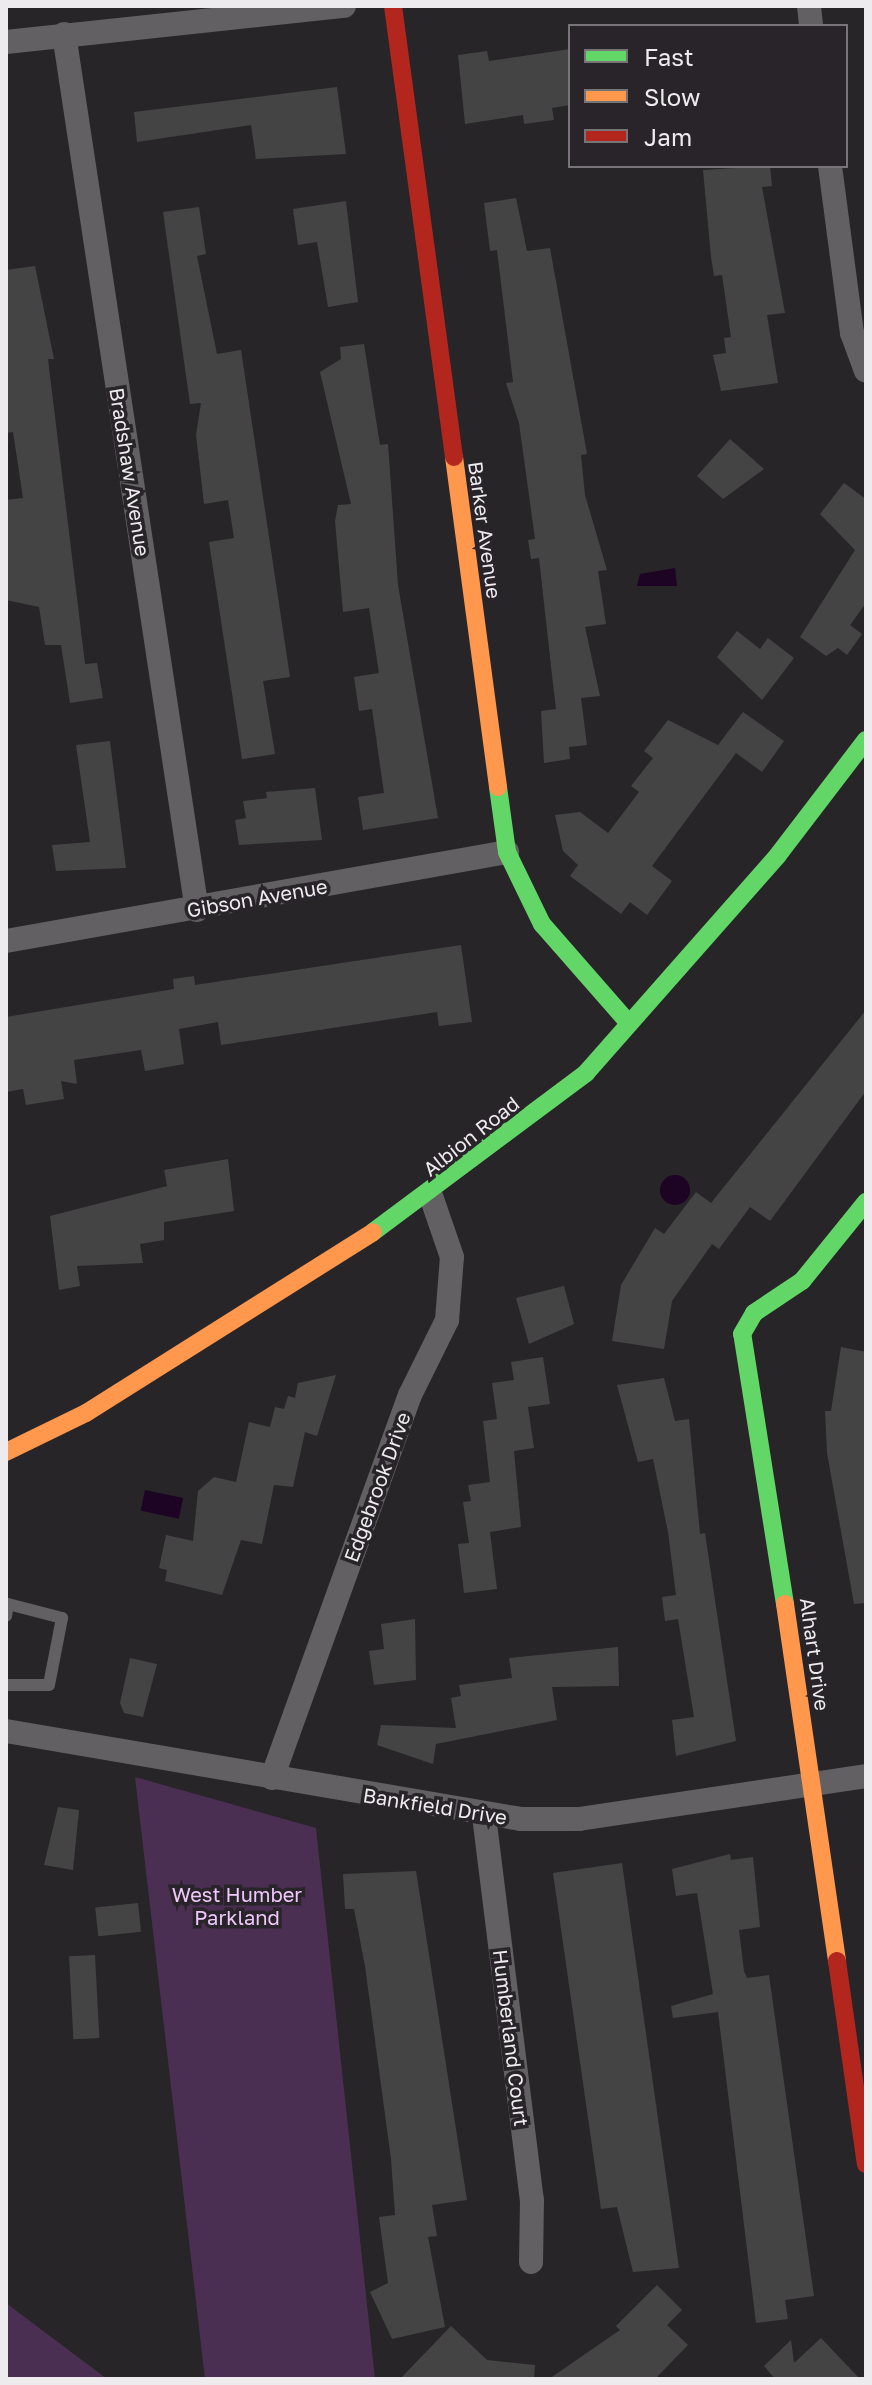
<!DOCTYPE html>
<html>
<head>
<meta charset="utf-8">
<style>
  body { margin:0 }
  #map { position:relative; width:872px; height:2385px; overflow:hidden; background:#272528; font-family:"Golos Text",sans-serif }
  div>[style] { position:absolute }
  .green>* { inset:0; background:#4a2f52 }
  .water>* { inset:0; background:#1d0324; transform-origin:0 0 }
  .round { border-radius:50% }
  .building>* { inset:0; background:#454445; transform-origin:0 0 }
  .lane>* { height:12px; margin:-6px; padding:0 6px; transform-origin:6px; border-radius:6px; background:#626062 }
  .street>* { height:24px; margin:-12px; padding:0 12px; transform-origin:12px; border-radius:12px; background:#626062 }
  .fast>* { height:18px; margin:-9px; padding:0 9px; transform-origin:9px; border-radius:9px; background:#63d668 }
  .slow>* { height:18px; margin:-9px; padding:0 9px; transform-origin:9px; border-radius:9px; background:#ff974d }
  .jam>* { height:18px; margin:-9px; padding:0 9px; transform-origin:9px; border-radius:9px; background:#b3261e }
  span { translate:-50% -50%; white-space:nowrap; text-align:center; line-height:1.15; -webkit-text-stroke:7px #282429; paint-order:stroke }
  .street-label { font-size:20px; color:#eeebef }
  .park-label { font-size:20px; color:#f0c8fb }
  .frame { position:absolute; inset:0; border:8px solid #eeebef; pointer-events:none }
  .legend { position:absolute; left:568px; top:24px; width:280px; height:144px; box-sizing:border-box; background:#282429; border:2px solid #777478; margin:0; padding:10px 14px; list-style:none; font-size:24px; color:#eeebef }
  .legend li { display:flex; align-items:center; gap:16px; height:40px }
  .legend b { width:40px; border:2px solid #777478 }
</style>
</head>
<body>
<div id="map">
  <div class="green">
    <i style="clip-path:polygon(135px 1777px,316px 1828px,375px 2379px,205px 2379px)"></i>
    <i style="clip-path:polygon(6px 2303px,107px 2379px,6px 2379px)"></i>
  </div>
  <div class="water">
    <i style="clip-path:polygon(675px 568px,677px 586px,637px 586px,640px 574px)"></i>
    <i class="round" style="left:660px;top:1175px;width:30px;height:30px"></i>
    <i style="left:145px;top:1490px;width:39px;height:21px;rotate:12deg"></i>
  </div>
  <div class="building">
    <i style="clip-path:polygon(570px 49px,570px 105px,552px 108px,554px 120px,524px 124px,523px 115px,465px 124px,458px 55px,487px 51px,489px 61px)"></i>
    <i style="clip-path:polygon(337px 87px,346px 154px,256px 159px,251px 125px,137px 142px,134px 112px)"></i>
    <i style="clip-path:polygon(770px 166px,772px 186px,762px 187px,785px 313px,767px 315px,778px 383px,721px 391px,713px 355px,726px 353px,724px 338px,731px 337px,722px 275px,714px 276px,711px 257px,703px 170px)"></i>
    <i style="clip-path:polygon(516px 198px,527px 251px,550px 248px,587px 454px,581px 455px,585px 495px,607px 570px,598px 571px,606px 624px,585px 627px,600px 696px,581px 698px,587px 745px,569px 747px,570px 759px,544px 763px,541px 711px,556px 709px,553px 684px,539px 558px,531px 559px,528px 540px,535px 539px,519px 423px,506px 383px,513px 382px,497px 250px,490px 251px,484px 203px)"></i>
    <i style="clip-path:polygon(346px 201px,358px 302px,328px 307px,317px 242px,298px 245px,293px 209px)"></i>
    <i style="clip-path:polygon(199px 207px,206px 254px,197px 256px,217px 354px,241px 350px,290px 677px,263px 681px,275px 754px,242px 759px,209px 542px,234px 538px,228px 500px,204px 504px,196px 435px,201px 403px,190px 404px,163px 212px)"></i>
    <i style="clip-path:polygon(35px 266px,54px 359px,48px 359px,85px 664px,97px 663px,103px 698px,70px 703px,61px 645px,45px 645px,39px 607px,6px 600px,6px 500px,23px 498px,13px 432px,6px 433px,6px 270px)"></i>
    <i style="clip-path:polygon(364px 344px,380px 445px,388px 444px,398px 585px,438px 818px,363px 830px,358px 797px,384px 793px,372px 709px,359px 711px,354px 677px,379px 673px,369px 608px,343px 612px,335px 521px,338px 505px,351px 504px,320px 372px,341px 359px,340px 347px)"></i>
    <i style="clip-path:polygon(730px 439px,764px 469px,723px 499px,697px 476px)"></i>
    <i style="clip-path:polygon(844px 483px,866px 499px,866px 603px,850px 625px,862px 634px,847px 655px,838px 648px,826px 656px,800px 637px,855px 550px,820px 514px)"></i>
    <i style="clip-path:polygon(737px 631px,760px 649px,768px 638px,794px 658px,762px 700px,717px 657px)"></i>
    <i style="clip-path:polygon(743px 712px,784px 741px,762px 772px,736px 753px,652px 866px,672px 881px,647px 915px,630px 902px,621px 914px,570px 876px,578px 865px,563px 851px,555px 815px,580px 812px,608px 833px,639px 792px,631px 786px,653px 758px,644px 751px,668px 720px,718px 745px)"></i>
    <i style="clip-path:polygon(110px 741px,126px 868px,56px 871px,52px 845px,90px 842px,76px 745px)"></i>
    <i style="clip-path:polygon(315px 788px,322px 840px,239px 845px,235px 820px,246px 818px,243px 801px,267px 798px,266px 792px)"></i>
    <i style="clip-path:polygon(461px 945px,472px 1022px,439px 1026px,437px 1012px,221px 1045px,218px 1022px,179px 1029px,184px 1064px,145px 1071px,141px 1050px,74px 1060px,77px 1084px,61px 1081px,64px 1099px,26px 1105px,23px 1089px,6px 1092px,6px 1017px,174px 989px,173px 979px,194px 976px,195px 985px)"></i>
    <i style="clip-path:polygon(866px 1010px,866px 1091px,770px 1221px,750px 1207px,719px 1249px,712px 1244px,672px 1301px,664px 1349px,612px 1341px,621px 1285px,655px 1228px,664px 1234px,696px 1192px,711px 1203px)"></i>
    <i style="clip-path:polygon(228px 1159px,234px 1211px,164px 1222px,164px 1240px,140px 1244px,143px 1263px,77px 1266px,80px 1286px,59px 1290px,50px 1216px,167px 1186px,164px 1170px)"></i>
    <i style="clip-path:polygon(564px 1286px,574px 1324px,529px 1344px,516px 1298px)"></i>
    <i style="clip-path:polygon(841px 1347px,866px 1352px,866px 1603px,854px 1604px,827px 1453px,825px 1411px,831px 1411px)"></i>
    <i style="clip-path:polygon(543px 1357px,550px 1404px,528px 1407px,534px 1448px,514px 1451px,521px 1527px,490px 1532px,497px 1589px,464px 1593px,458px 1544px,469px 1543px,463px 1502px,471px 1501px,468px 1485px,490px 1482px,483px 1421px,497px 1419px,492px 1383px,514px 1380px,511px 1362px)"></i>
    <i style="clip-path:polygon(336px 1375px,317px 1436px,305px 1432px,293px 1487px,274px 1485px,262px 1544px,241px 1540px,222px 1595px,165px 1581px,167px 1570px,159px 1568px,166px 1535px,193px 1541px,198px 1491px,214px 1477px,236px 1482px,249px 1422px,270px 1427px,275px 1407px,284px 1409px,288px 1396px,295px 1398px,298px 1383px)"></i>
    <i style="clip-path:polygon(664px 1378px,675px 1421px,689px 1419px,700px 1534px,705px 1533px,736px 1741px,676px 1756px,672px 1720px,694px 1717px,678px 1619px,665px 1621px,662px 1597px,676px 1595px,668px 1532px,653px 1459px,638px 1462px,617px 1385px)"></i>
    <i style="clip-path:polygon(415px 1619px,416px 1680px,374px 1685px,369px 1651px,384px 1649px,381px 1624px)"></i>
    <i style="clip-path:polygon(618px 1647px,619px 1686px,552px 1687px,557px 1720px,436px 1744px,433px 1764px,377px 1745px,381px 1725px,456px 1728px,451px 1698px,461px 1696px,459px 1685px,512px 1678px,509px 1658px)"></i>
    <i style="clip-path:polygon(130px 1658px,157px 1664px,143px 1717px,124px 1713px,120px 1703px)"></i>
    <i style="clip-path:polygon(58px 1807px,79px 1810px,73px 1870px,44px 1865px)"></i>
    <i style="clip-path:polygon(730px 1854px,731px 1860px,753px 1857px,760px 1927px,739px 1930px,744px 1971px,747px 1978px,769px 1975px,814px 2296px,785px 2300px,788px 2319px,756px 2323px,718px 2012px,673px 2018px,671px 2006px,713px 1994px,697px 1893px,676px 1896px,672px 1869px)"></i>
    <i style="clip-path:polygon(622px 1863px,679px 2268px,633px 2272px,617px 2207px,601px 2209px,553px 1873px)"></i>
    <i style="clip-path:polygon(416px 1871px,467px 2200px,432px 2205px,437px 2236px,428px 2237px,445px 2327px,392px 2339px,370px 2292px,388px 2283px,379px 2217px,395px 2215px,391px 2159px,365px 1966px,354px 1909px,345px 1909px,343px 1874px)"></i>
    <i style="left:138px;top:1903px;width:29px;height:43px;rotate:84deg"></i>
    <i style="left:95px;top:1955px;width:83px;height:26px;rotate:87deg"></i>
    <i style="clip-path:polygon(657px 2285px,682px 2310px,667px 2325px,688px 2345px,655px 2379px,549px 2379px,620px 2330px,616px 2326px)"></i>
    <i style="clip-path:polygon(451px 2326px,487px 2360px,535px 2365px,534px 2379px,400px 2379px)"></i>
    <i style="clip-path:polygon(821px 2338px,860px 2379px,775px 2379px,764px 2366px,791px 2340px,794px 2363px)"></i>
  </div>
  <div class="lane">
    <i style="left:6px;top:1616px;width:12px;rotate:-81deg"></i>
    <i style="left:8px;top:1604px;width:56px;rotate:14.5deg"></i>
    <i style="left:62px;top:1618px;width:68px;rotate:101deg"></i>
    <i style="left:49px;top:1685px;width:43px;rotate:180deg"></i>
  </div>
  <div class="street">
    <i style="left:809px;top:6px;width:20px;rotate:84deg"></i>
    <i style="left:64px;top:34px;width:886px;rotate:81.37deg"></i>
    <i style="left:6px;top:42px;width:340px;rotate:-6.1deg"></i>
    <i style="left:830px;top:166px;width:168px;rotate:82.5deg"></i>
    <i style="left:852px;top:333px;width:40px;rotate:69.8deg"></i>
    <i style="left:6px;top:941px;width:509px;rotate:-10.07deg"></i>
    <i style="left:6px;top:1731px;width:522px;rotate:9.7deg"></i>
    <i style="left:521px;top:1819px;width:58px"></i>
    <i style="left:579px;top:1819px;width:290px;rotate:-8.5deg"></i>
    <i style="left:272px;top:1778px;width:407px;rotate:-70.2deg"></i>
    <i style="left:410px;top:1395px;width:84px;rotate:-63.7deg"></i>
    <i style="left:447px;top:1320px;width:63px;rotate:-85.5deg"></i>
    <i style="left:452px;top:1257px;width:65px;rotate:-109deg"></i>
    <i style="left:484px;top:1816px;width:387px;rotate:82.9deg"></i>
    <i style="left:532px;top:2200px;width:62px;rotate:90.9deg"></i>
  </div>
  <div class="fast">
    <i style="left:498px;top:787px;width:66px;rotate:82.1deg"></i>
    <i style="left:507px;top:852px;width:80px;rotate:64.1deg"></i>
    <i style="left:542px;top:924px;width:129px;rotate:48.8deg"></i>
    <i style="left:373px;top:1232px;width:266px;rotate:-36.7deg"></i>
    <i style="left:586px;top:1073px;width:290px;rotate:-48.6deg"></i>
    <i style="left:778px;top:855px;width:145px;rotate:-52.6deg"></i>
    <i style="left:785px;top:1604px;width:273px;rotate:-99deg"></i>
    <i style="left:742px;top:1334px;width:24px;rotate:-60deg"></i>
    <i style="left:754px;top:1313px;width:58px;rotate:-33.7deg"></i>
    <i style="left:802px;top:1281px;width:102px;rotate:-51deg"></i>
  </div>
  <div class="slow">
    <i style="left:454px;top:457px;width:333px;rotate:82.4deg"></i>
    <i style="left:6px;top:1452px;width:89px;rotate:-26deg"></i>
    <i style="left:86px;top:1413px;width:339px;rotate:-32.2deg"></i>
    <i style="left:785px;top:1604px;width:361px;rotate:81.7deg"></i>
  </div>
  <div class="jam">
    <i style="left:393px;top:6px;width:455px;rotate:82.3deg"></i>
    <i style="left:837px;top:1961px;width:205px;rotate:81.9deg"></i>
  </div>
  <div class="street-label">
    <span style="left:130px;top:472px;rotate:81deg">Bradshaw Avenue</span>
    <span style="left:485px;top:530px;rotate:82deg">Barker Avenue</span>
    <span style="left:257px;top:898px;rotate:-10deg">Gibson Avenue</span>
    <span style="left:471px;top:1136px;rotate:-38deg">Albion Road</span>
    <span style="left:377px;top:1487px;rotate:-70deg">Edgebrook Drive</span>
    <span style="left:815px;top:1654px;rotate:82deg">Alhart Drive</span>
    <span style="left:435px;top:1806px;rotate:9deg">Bankfield Drive</span>
    <span style="left:511px;top:2038px;rotate:83deg">Humberland Court</span>
  </div>
  <div class="park-label">
    <span style="left:237px;top:1906px">West Humber<br>Parkland</span>
  </div>
  <div class="frame"></div>
  <ul class="legend">
  <li><b style="height:10px;background:#63d668"></b>Fast</li>
  <li><b style="height:10px;background:#ff974d"></b>Slow</li>
  <li><b style="height:10px;background:#b3261e"></b>Jam</li>
  </ul>
</div>
</body>
</html>
